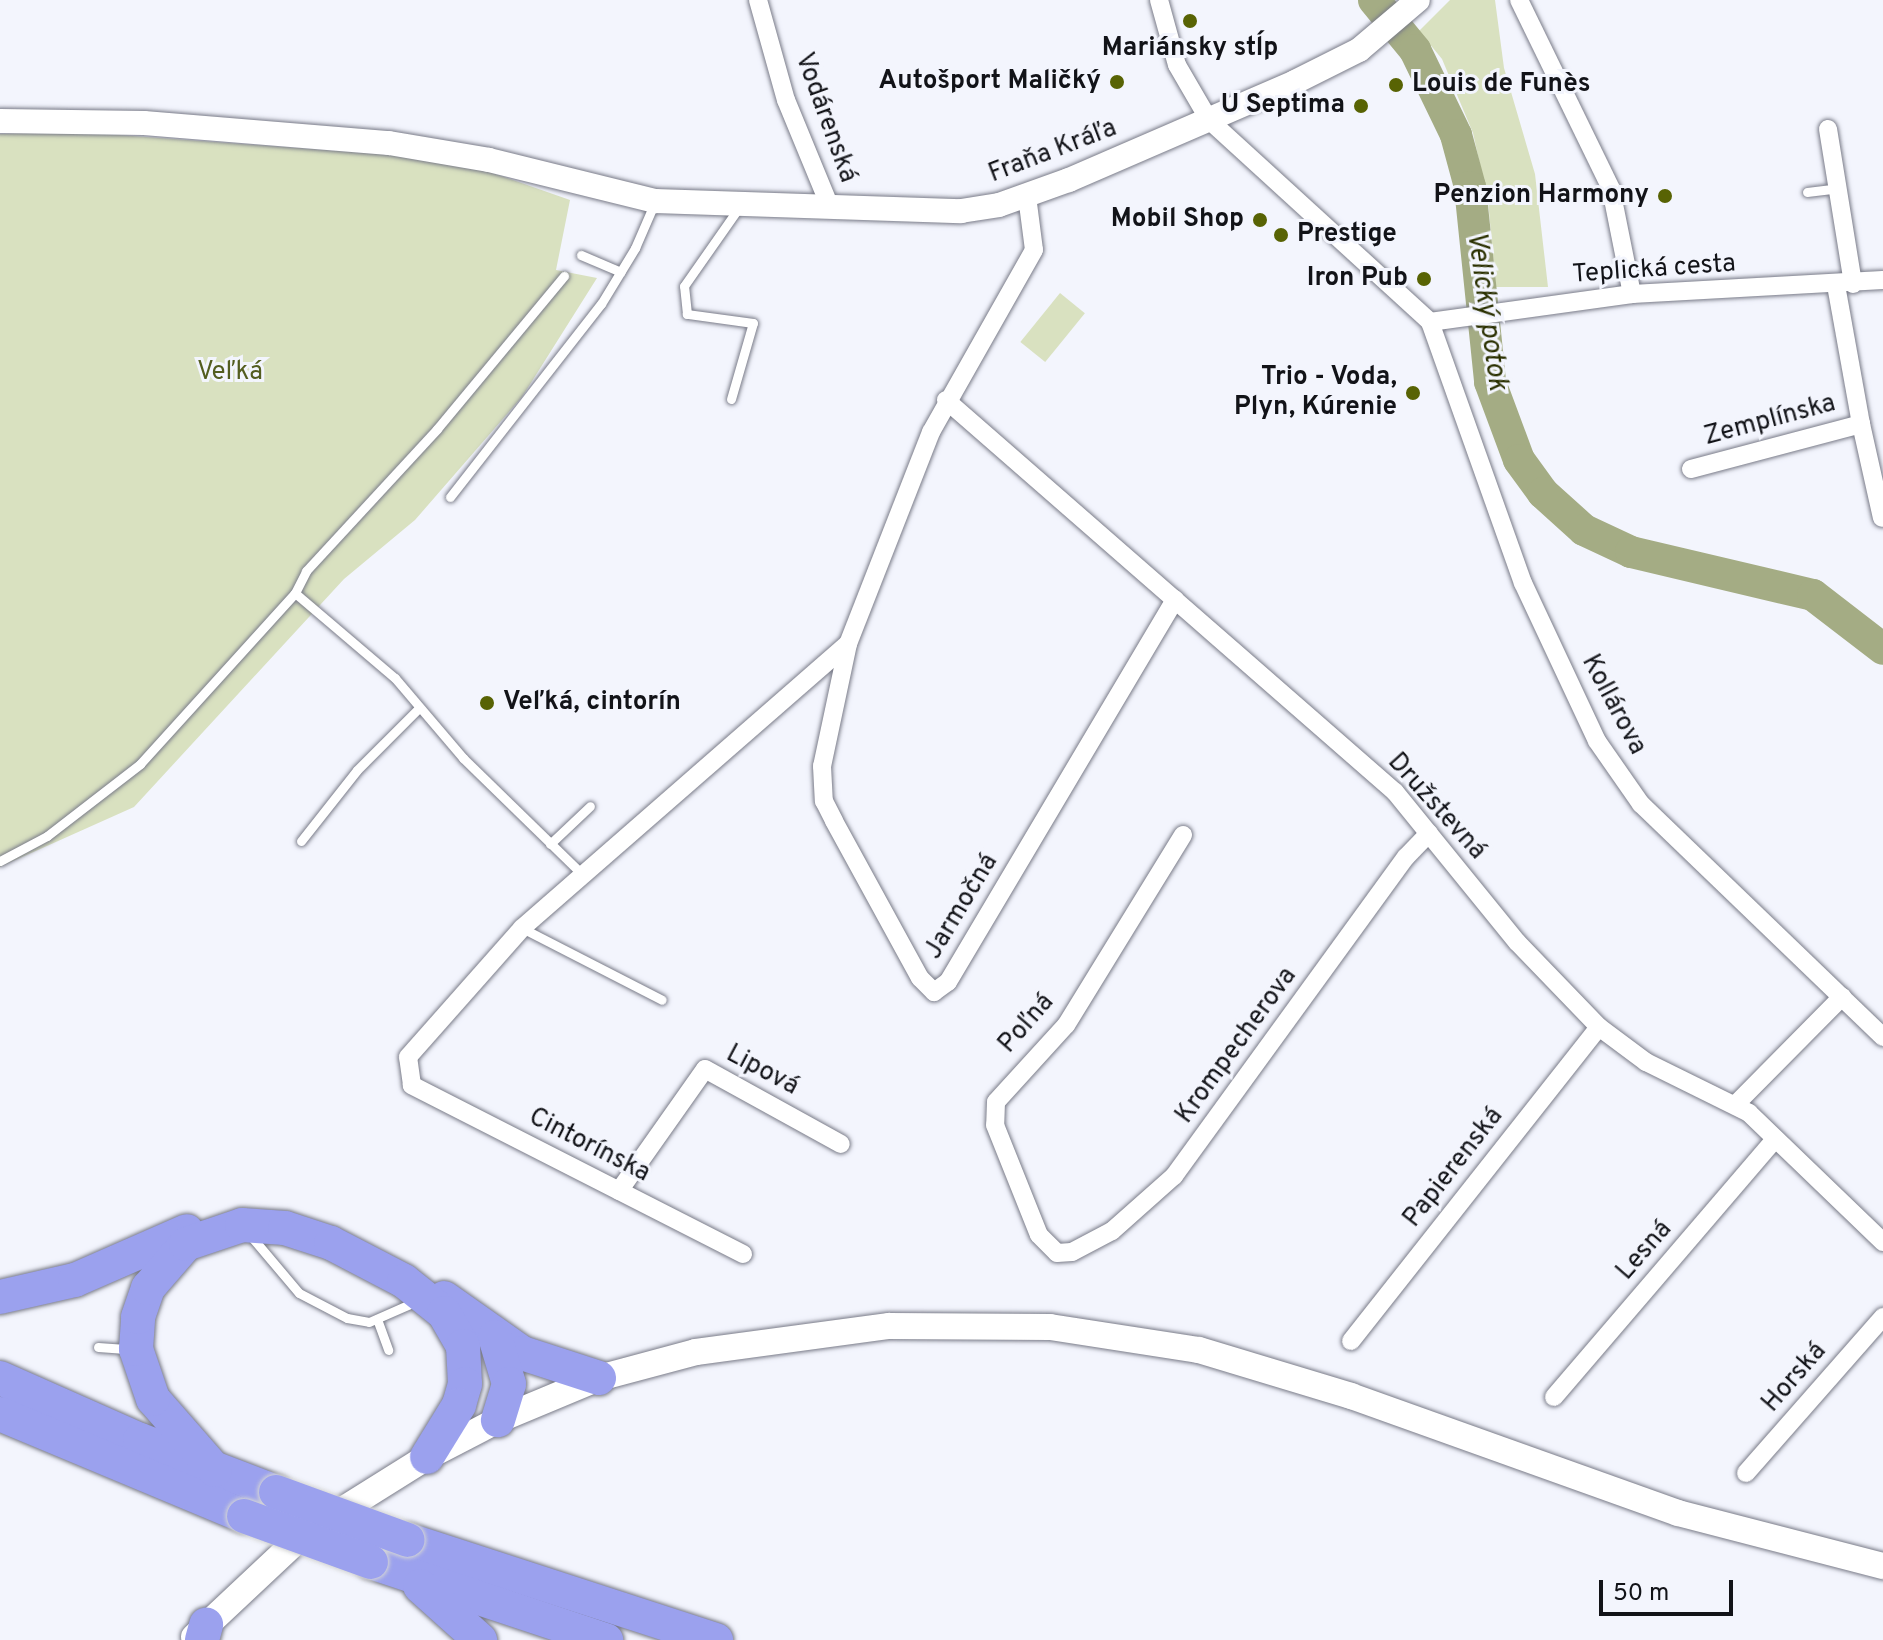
<!DOCTYPE html>
<html>
<head>
<meta charset="utf-8">
<style>
  body { margin:0 }
  #map { position:relative; width:1883px; height:1640px; overflow:hidden; background:#f3f5fd; font-family:Overpass,sans-serif }
  div>[style] { position:absolute }
  .green>* { inset:0; background:#d9e1c0; transform-origin:0 0 }
  .river>* { height:32px; margin:-16px; padding:0 16px; transform-origin:16px; border-radius:16px; background:#a4ac84 }
  .roads { filter:drop-shadow(0 0 2px #797b88) drop-shadow(0 0 2px #797b88) }
  .service>* { height:9px; margin:-4.5px; padding:0 4.5px; transform-origin:4.5px; border-radius:4.5px; background:#fff }
  .minor>* { height:18px; margin:-9px; padding:0 9px; transform-origin:9px; border-radius:9px; background:#fff }
  .tertiary>* { height:24px; margin:-12px; padding:0 12px; transform-origin:12px; border-radius:12px; background:#fff }
  .secondary>* { height:26px; margin:-13px; padding:0 13px; transform-origin:13px; border-radius:13px; background:#fff }
  .motorway>* { height:34px; margin:-17px; padding:0 17px; transform-origin:17px; border-radius:17px; background:#9ba1ee }
  .bridges { filter:drop-shadow(0 0 2px #d4d5d5) drop-shadow(0 0 2px #d4d5d5) }
  .motorway-bridge>* { height:34px; margin:-17px; padding:0 17px; transform-origin:17px; border-radius:17px; background:#9ba1ee }
  .dots>* { width:22px; height:22px; translate:-50% -50%; box-sizing:border-box; border:4px solid #f3f5fd; border-radius:50% }
  span { translate:-50% -50%; white-space:nowrap; text-align:center; line-height:1.15; -webkit-text-stroke:6px #f3f5fd; paint-order:stroke }
  .poi-label { font-size:26px; color:#121318; font-weight:700 }
  .right { translate:-100% -50%; text-align:right }
  .left { translate:0 -50%; text-align:left }
  .street-label { font-size:26px; color:#121318 }
  .park-label { font-size:26px; color:#535d1f }
  .water-label { font-size:28px; color:#2a3000; font-style:italic }
  .scale { position:absolute; left:1599px; top:1580px; width:134px; height:36px; box-sizing:border-box; border:4px solid #121318; border-top:0; padding-left:10px; font-size:24px; line-height:28px; white-space:nowrap; color:#121318; -webkit-text-stroke:6px #f3f5fd; paint-order:stroke }
</style>
</head>
<body>
<div id="map">
  <div class="green">
    <i style="clip-path:polygon(1450px 0,1495px 0,1504px 68px,1535px 174px,1548px 287px,1496px 287px,1488px 201px,1473px 133px,1442px 59px,1419px 31px)"></i>
    <i style="clip-path:polygon(64px 131px,393px 155px,487px 171px,570px 200px,556px 270px,597px 278px,522px 397px,415px 520px,344px 579px,134px 807px,0 867px,0 134px)"></i>
    <i style="left:1060px;top:293px;width:32px;height:63px;rotate:39deg"></i>
  </div>
  <div class="river">
    <i style="left:1374px;top:0;width:65px;rotate:50.6deg"></i>
    <i style="left:1415px;top:50px;width:94px;rotate:64.2deg"></i>
    <i style="left:1456px;top:135px;width:54px;rotate:74.9deg"></i>
    <i style="left:1470px;top:187px;width:196px;rotate:84.1deg"></i>
    <i style="left:1490px;top:382px;width:83px;rotate:69.6deg"></i>
    <i style="left:1519px;top:460px;width:41px;rotate:54deg"></i>
    <i style="left:1543px;top:493px;width:55px;rotate:42.1deg"></i>
    <i style="left:1584px;top:530px;width:52px;rotate:25.1deg"></i>
    <i style="left:1631px;top:552px;width:187px;rotate:13.3deg"></i>
    <i style="left:1813px;top:595px;width:88px;rotate:37.6deg"></i>
  </div>
  <div class="roads">
    <div class="service">
      <i style="left:1807px;top:192px;width:31px;rotate:-7deg"></i>
      <i style="left:581px;top:255px;width:43px;rotate:23deg"></i>
      <i style="left:731px;top:399px;width:79px;rotate:-73.9deg"></i>
      <i style="left:753px;top:323px;width:67px;rotate:-172.2deg"></i>
      <i style="left:687px;top:314px;width:28px;rotate:-96deg"></i>
      <i style="left:684px;top:286px;width:94px;rotate:-55deg"></i>
      <i style="left:450px;top:497px;width:245px;rotate:-52deg"></i>
      <i style="left:601px;top:304px;width:66px;rotate:-58.7deg"></i>
      <i style="left:635px;top:248px;width:48px;rotate:-66.6deg"></i>
      <i style="left:295px;top:593px;width:131px;rotate:40.4deg"></i>
      <i style="left:395px;top:678px;width:105px;rotate:49.6deg"></i>
      <i style="left:463px;top:758px;width:168px;rotate:44.3deg"></i>
      <i style="left:301px;top:841px;width:90px;rotate:-51.7deg"></i>
      <i style="left:357px;top:770px;width:86px;rotate:-45deg"></i>
      <i style="left:550px;top:844px;width:55px;rotate:-43.5deg"></i>
      <i style="left:0;top:861px;width:53px;rotate:-28deg"></i>
      <i style="left:47px;top:836px;width:118px;rotate:-37.7deg"></i>
      <i style="left:140px;top:764px;width:231px;rotate:-47.8deg"></i>
      <i style="left:295px;top:593px;width:25px;rotate:-63deg"></i>
      <i style="left:306px;top:571px;width:193px;rotate:-47.3deg"></i>
      <i style="left:437px;top:429px;width:199px;rotate:-50.3deg"></i>
      <i style="left:522px;top:928px;width:157px;rotate:27.2deg"></i>
      <i style="left:250px;top:1235px;width:76px;rotate:49.8deg"></i>
      <i style="left:299px;top:1293px;width:54px;rotate:27.5deg"></i>
      <i style="left:347px;top:1318px;width:22px;rotate:10deg"></i>
      <i style="left:369px;top:1322px;width:52px;rotate:-23.6deg"></i>
      <i style="left:377px;top:1319px;width:33px;rotate:70deg"></i>
      <i style="left:98px;top:1347px;width:31px;rotate:4deg"></i>
    </div>
    <div class="minor">
      <i style="left:758px;top:0;width:104px;rotate:74.4deg"></i>
      <i style="left:786px;top:100px;width:118px;rotate:67.6deg"></i>
      <i style="left:1159px;top:0;width:67px;rotate:74.5deg"></i>
      <i style="left:1177px;top:65px;width:64px;rotate:59.8deg"></i>
      <i style="left:1209px;top:120px;width:299px;rotate:42.4deg"></i>
      <i style="left:1430px;top:322px;width:277px;rotate:70.4deg"></i>
      <i style="left:1523px;top:583px;width:174px;rotate:64.9deg"></i>
      <i style="left:1597px;top:741px;width:77px;rotate:55.1deg"></i>
      <i style="left:1641px;top:804px;width:336px;rotate:43.9deg"></i>
      <i style="left:1519px;top:0;width:210px;rotate:64deg"></i>
      <i style="left:1611px;top:189px;width:107px;rotate:78.7deg"></i>
      <i style="left:1828px;top:129px;width:157px;rotate:80.8deg"></i>
      <i style="left:1027px;top:196px;width:54px;rotate:82.6deg"></i>
      <i style="left:1034px;top:250px;width:209px;rotate:119.5deg"></i>
      <i style="left:931px;top:432px;width:228px;rotate:111.4deg"></i>
      <i style="left:848px;top:644px;width:125px;rotate:102deg"></i>
      <i style="left:822px;top:766px;width:35px;rotate:87deg"></i>
      <i style="left:824px;top:801px;width:22px;rotate:63deg"></i>
      <i style="left:834px;top:821px;width:179px;rotate:61.3deg"></i>
      <i style="left:920px;top:978px;width:20px;rotate:45deg"></i>
      <i style="left:934px;top:992px;width:17px;rotate:-36deg"></i>
      <i style="left:948px;top:982px;width:445px;rotate:-59.3deg"></i>
      <i style="left:1430px;top:322px;width:204px;rotate:-7.9deg"></i>
      <i style="left:1632px;top:294px;width:251px;rotate:-3.2deg"></i>
      <i style="left:946px;top:400px;width:596px;rotate:41.12deg"></i>
      <i style="left:1395px;top:792px;width:193px;rotate:50.9deg"></i>
      <i style="left:1517px;top:942px;width:118px;rotate:46deg"></i>
      <i style="left:1599px;top:1027px;width:59px;rotate:36.7deg"></i>
      <i style="left:1646px;top:1062px;width:115px;rotate:26.3deg"></i>
      <i style="left:1749px;top:1113px;width:186px;rotate:43.9deg"></i>
      <i style="left:1861px;top:424px;width:96px;rotate:77.4deg"></i>
      <i style="left:1691px;top:469px;width:176px;rotate:-14.8deg"></i>
      <i style="left:1861px;top:424px;width:141px;rotate:-100.2deg"></i>
      <i style="left:1183px;top:835px;width:223px;rotate:121.6deg"></i>
      <i style="left:1066px;top:1025px;width:104px;rotate:132.3deg"></i>
      <i style="left:996px;top:1102px;width:23px;rotate:92deg"></i>
      <i style="left:995px;top:1125px;width:118px;rotate:68.2deg"></i>
      <i style="left:1039px;top:1235px;width:25px;rotate:45deg"></i>
      <i style="left:1057px;top:1253px;width:15px;rotate:-4deg"></i>
      <i style="left:1072px;top:1252px;width:45px;rotate:-27.7deg"></i>
      <i style="left:1112px;top:1231px;width:83px;rotate:-41.6deg"></i>
      <i style="left:1174px;top:1176px;width:394px;rotate:-54deg"></i>
      <i style="left:1406px;top:857px;width:33px;rotate:-46deg"></i>
      <i style="left:1736px;top:1104px;width:151px;rotate:-45.3deg"></i>
      <i style="left:619px;top:1191px;width:149px;rotate:-54.8deg"></i>
      <i style="left:705px;top:1069px;width:155px;rotate:28.9deg"></i>
      <i style="left:743px;top:1254px;width:372px;rotate:-153deg"></i>
      <i style="left:412px;top:1085px;width:28px;rotate:-98deg"></i>
      <i style="left:408px;top:1057px;width:172px;rotate:-48.5deg"></i>
      <i style="left:522px;top:928px;width:432px;rotate:-41.1deg"></i>
      <i style="left:1351px;top:1341px;width:400px;rotate:-51.7deg"></i>
      <i style="left:1554px;top:1397px;width:340px;rotate:-49.4deg"></i>
      <i style="left:1746px;top:1473px;width:208px;rotate:-48.7deg"></i>
    </div>
    <div class="tertiary">
      <i style="left:0;top:121px;width:144px;rotate:0.8deg"></i>
      <i style="left:144px;top:123px;width:246px;rotate:4.7deg"></i>
      <i style="left:389px;top:143px;width:101px;rotate:9.6deg"></i>
      <i style="left:489px;top:160px;width:171px;rotate:13.9deg"></i>
      <i style="left:655px;top:201px;width:306px;rotate:1.9deg"></i>
      <i style="left:961px;top:211px;width:38px;rotate:-9deg"></i>
      <i style="left:999px;top:205px;width:74px;rotate:-19.7deg"></i>
      <i style="left:1069px;top:180px;width:246px;rotate:-23.4deg"></i>
      <i style="left:1295px;top:82px;width:72px;rotate:-26.6deg"></i>
      <i style="left:1359px;top:50px;width:77px;rotate:-40.3deg"></i>
    </div>
    <div class="secondary">
      <i style="left:194px;top:1637px;width:136px;rotate:-43.2deg"></i>
      <i style="left:293px;top:1544px;width:52px;rotate:-34.9deg"></i>
      <i style="left:336px;top:1514px;width:107px;rotate:-32.1deg"></i>
      <i style="left:427px;top:1457px;width:80px;rotate:-27.5deg"></i>
      <i style="left:498px;top:1420px;width:109px;rotate:-22.6deg"></i>
      <i style="left:599px;top:1378px;width:100px;rotate:-15deg"></i>
      <i style="left:696px;top:1352px;width:195px;rotate:-7.7deg"></i>
      <i style="left:889px;top:1326px;width:161px;rotate:0.4deg"></i>
      <i style="left:1050px;top:1327px;width:151px;rotate:8.8deg"></i>
      <i style="left:1199px;top:1350px;width:159px;rotate:16.8deg"></i>
      <i style="left:1351px;top:1396px;width:347px;rotate:19.7deg"></i>
      <i style="left:1678px;top:1513px;width:212px;rotate:14.5deg"></i>
    </div>
    <div class="motorway">
      <i style="left:0;top:1297px;width:77px;rotate:-12.8deg"></i>
      <i style="left:75px;top:1280px;width:122px;rotate:-23.6deg"></i>
      <i style="left:444px;top:1298px;width:95px;rotate:35.2deg"></i>
      <i style="left:522px;top:1353px;width:81px;rotate:18deg"></i>
      <i style="left:495px;top:1337px;width:49px;rotate:73.4deg"></i>
      <i style="left:509px;top:1384px;width:38px;rotate:107deg"></i>
      <i style="left:0;top:1378px;width:153px;rotate:23.9deg"></i>
      <i style="left:140px;top:1440px;width:146px;rotate:20.9deg"></i>
      <i style="left:0;top:1414px;width:264px;rotate:22.7deg"></i>
      <i style="left:215px;top:1470px;width:94px;rotate:-131.1deg"></i>
      <i style="left:153px;top:1399px;width:53px;rotate:-108.8deg"></i>
      <i style="left:136px;top:1349px;width:32px;rotate:-86deg"></i>
      <i style="left:138px;top:1317px;width:31px;rotate:-71deg"></i>
      <i style="left:148px;top:1288px;width:58px;rotate:-49.2deg"></i>
      <i style="left:186px;top:1244px;width:59px;rotate:-18.7deg"></i>
      <i style="left:242px;top:1225px;width:43px;rotate:4deg"></i>
      <i style="left:285px;top:1228px;width:48px;rotate:18.1deg"></i>
      <i style="left:331px;top:1243px;width:82px;rotate:27.5deg"></i>
      <i style="left:404px;top:1281px;width:51px;rotate:38.7deg"></i>
      <i style="left:444px;top:1313px;width:38px;rotate:60deg"></i>
      <i style="left:463px;top:1346px;width:38px;rotate:87deg"></i>
      <i style="left:465px;top:1384px;width:22px;rotate:106deg"></i>
      <i style="left:459px;top:1405px;width:61px;rotate:121.6deg"></i>
      <i style="left:408px;top:1540px;width:324px;rotate:18deg"></i>
      <i style="left:371px;top:1562px;width:248px;rotate:18.4deg"></i>
      <i style="left:420px;top:1586px;width:81px;rotate:42deg"></i>
      <i style="left:202px;top:1640px;width:16px;rotate:-75deg"></i>
    </div>
  </div>
  <div class="bridges">
    <div class="motorway-bridge">
      <i style="left:276px;top:1492px;width:140px;rotate:20deg"></i>
      <i style="left:244px;top:1516px;width:135px;rotate:19.9deg"></i>
    </div>
  </div>
  <div class="dots">
    <i style="left:1190px;top:21px;background:#586304"></i>
    <i style="left:1117px;top:82px;background:#586304"></i>
    <i style="left:1396px;top:85px;background:#586304"></i>
    <i style="left:1361px;top:106px;background:#586304"></i>
    <i style="left:1665px;top:196px;background:#586304"></i>
    <i style="left:1260px;top:220px;background:#586304"></i>
    <i style="left:1281px;top:235px;background:#586304"></i>
    <i style="left:1424px;top:279px;background:#586304"></i>
    <i style="left:1413px;top:393px;background:#586304"></i>
    <i style="left:487px;top:703px;background:#586304"></i>
  </div>
  <div class="poi-label">
    <span style="left:1190px;top:49px">Mariánsky stĺp</span>
    <span class="right" style="left:1101px;top:82px">Autošport Maličký</span>
    <span class="left" style="left:1412px;top:85px">Louis de Funès</span>
    <span class="right" style="left:1345px;top:106px">U Septima</span>
    <span class="right" style="left:1649px;top:196px">Penzion Harmony</span>
    <span class="right" style="left:1244px;top:220px">Mobil Shop</span>
    <span class="left" style="left:1297px;top:235px">Prestige</span>
    <span class="right" style="left:1408px;top:279px">Iron Pub</span>
    <span class="right" style="left:1397px;top:393px">Trio - Voda,<br>Plyn, Kúrenie</span>
    <span class="left" style="left:503px;top:703px">Veľká, cintorín</span>
  </div>
  <div class="street-label">
    <span style="left:825px;top:118px;rotate:70deg">Vodárenská</span>
    <span style="left:1053px;top:152px;rotate:-21deg">Fraňa Kráľa</span>
    <span style="left:1654px;top:270px;rotate:-4deg">Teplická cesta</span>
    <span style="left:1770px;top:421px;rotate:-15deg">Zemplínska</span>
    <span style="left:1613px;top:705px;rotate:62deg">Kollárova</span>
    <span style="left:1436px;top:807px;rotate:48deg">Družstevná</span>
    <span style="left:962px;top:907px;rotate:-59deg">Jarmočná</span>
    <span style="left:1027px;top:1024px;rotate:-49deg">Poľná</span>
    <span style="left:1237px;top:1046px;rotate:-54deg">Krompecherova</span>
    <span style="left:762px;top:1071px;rotate:28deg">Lipová</span>
    <span style="left:589px;top:1146px;rotate:27deg">Cintorínska</span>
    <span style="left:1454px;top:1168px;rotate:-52deg">Papierenská</span>
    <span style="left:1645px;top:1251px;rotate:-49deg">Lesná</span>
    <span style="left:1795px;top:1378px;rotate:-49deg">Horská</span>
  </div>
  <div class="park-label">
    <span style="left:230px;top:373px">Veľká</span>
  </div>
  <div class="water-label">
    <span style="left:1486px;top:311px;rotate:82deg">Velický potok</span>
  </div>
  <div class="scale">50 m</div>
</div>
</body>
</html>
